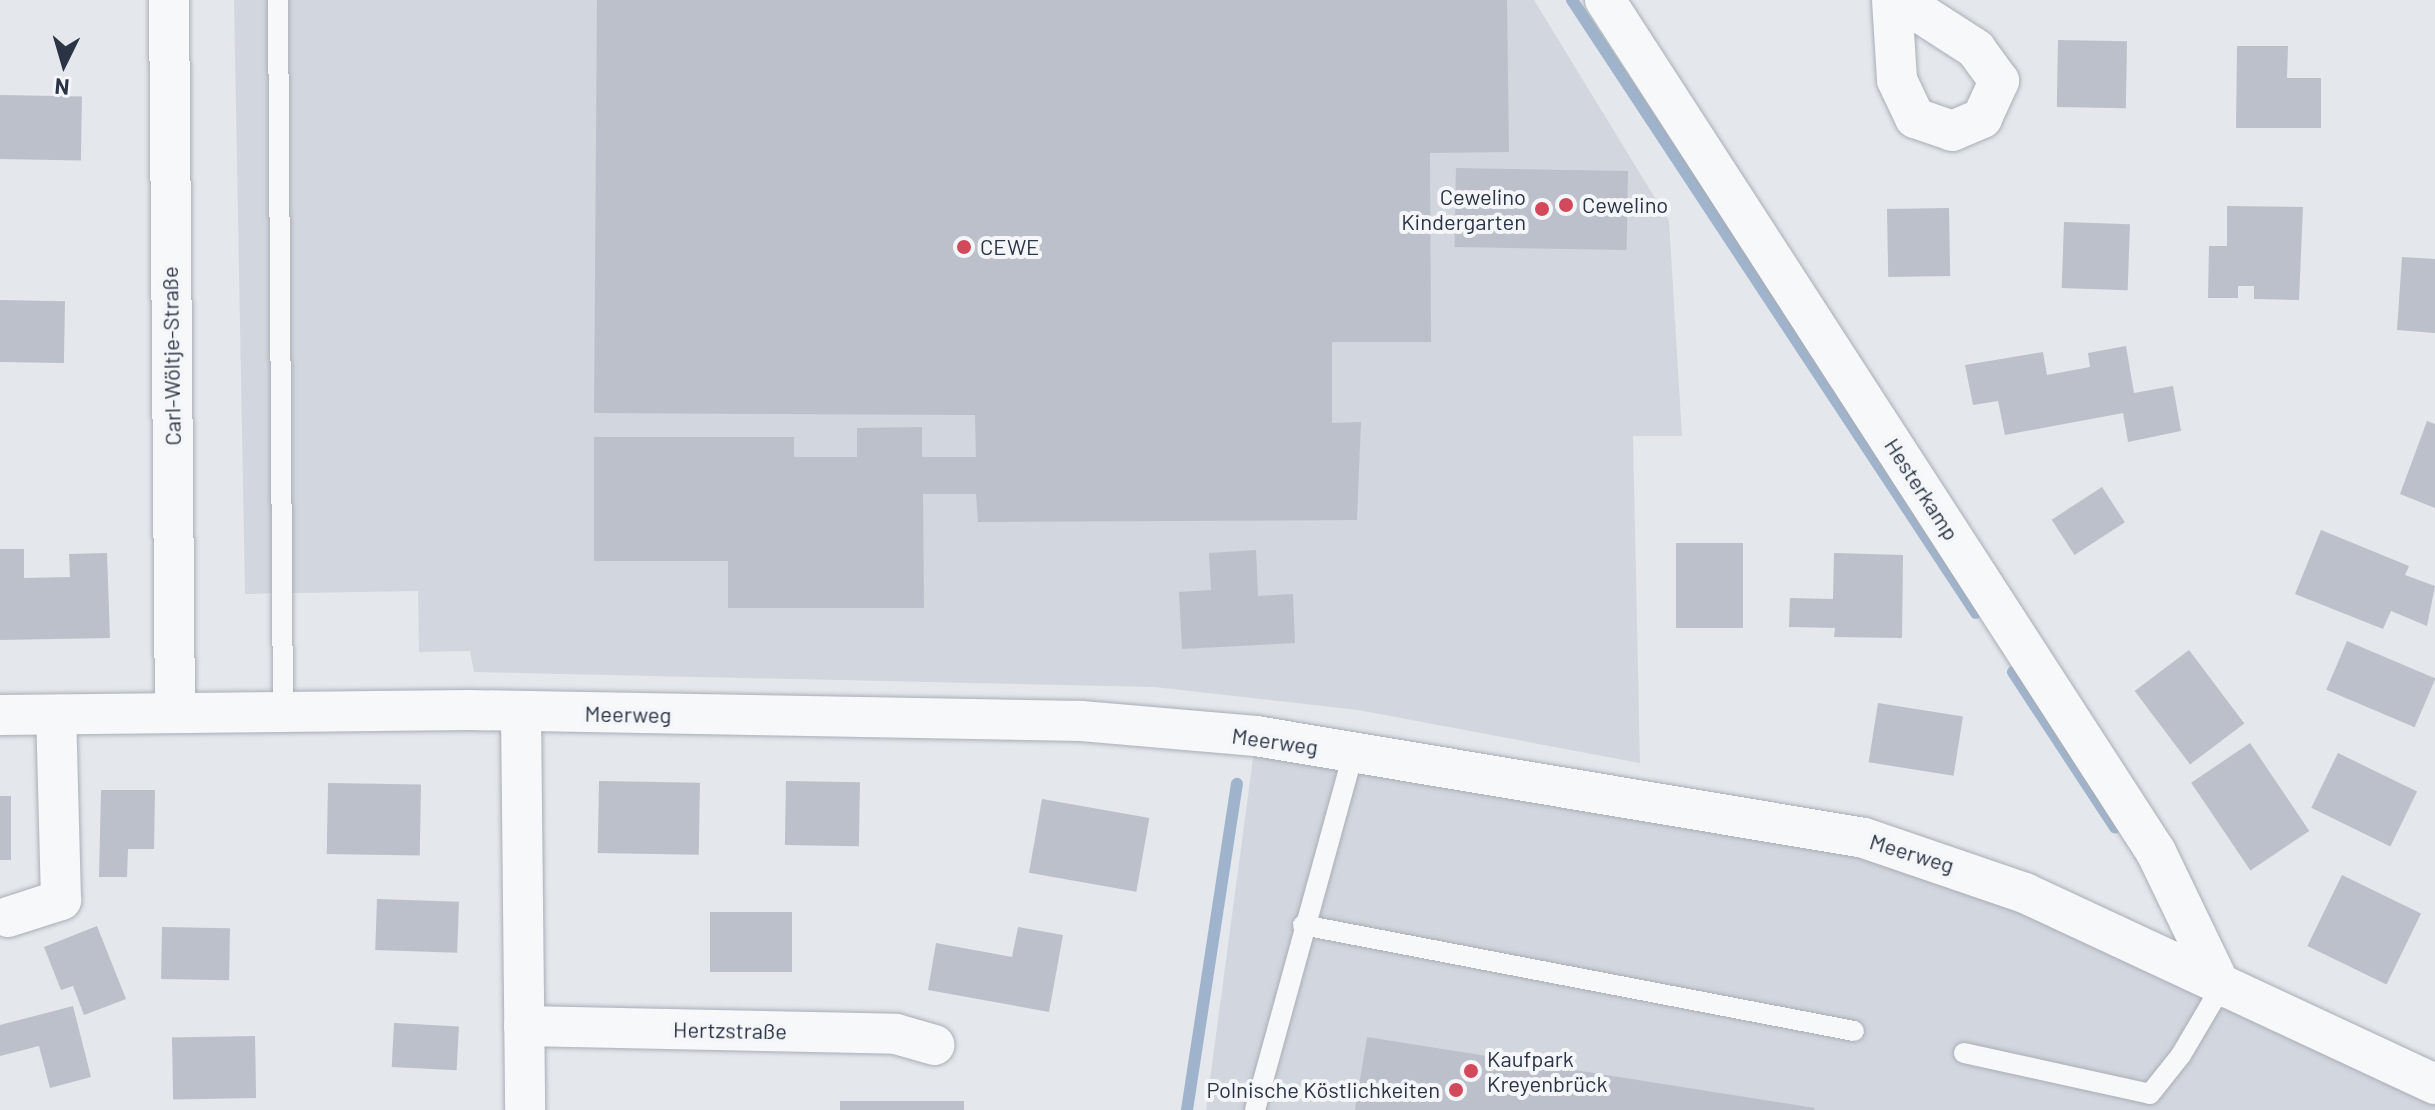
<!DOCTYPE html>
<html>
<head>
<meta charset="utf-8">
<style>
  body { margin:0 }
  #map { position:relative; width:2435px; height:1110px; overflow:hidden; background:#e4e7ec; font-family:Barlow,sans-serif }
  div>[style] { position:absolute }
  .built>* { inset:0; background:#d2d6de }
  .stream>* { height:12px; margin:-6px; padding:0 6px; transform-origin:6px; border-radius:6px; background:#9fb4cc }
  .building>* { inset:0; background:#bbc0ca; transform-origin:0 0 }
  .roads { filter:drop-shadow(0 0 2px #a9aeb7) drop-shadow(0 0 2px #a9aeb7) }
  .lane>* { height:20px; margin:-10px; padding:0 10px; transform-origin:10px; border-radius:10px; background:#f7f8fa }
  .street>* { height:40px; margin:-20px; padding:0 20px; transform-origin:20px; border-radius:20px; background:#f7f8fa }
  .dots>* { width:22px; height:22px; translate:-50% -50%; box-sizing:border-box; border:4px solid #f4f6f9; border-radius:50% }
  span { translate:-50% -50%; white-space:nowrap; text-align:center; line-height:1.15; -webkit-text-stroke:8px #f4f6f9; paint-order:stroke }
  .poi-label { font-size:22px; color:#2b3445 }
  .right { translate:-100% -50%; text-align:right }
  .left { translate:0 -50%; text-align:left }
  .street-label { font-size:22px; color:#2b3445 }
  .north { position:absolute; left:24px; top:24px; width:80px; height:80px; -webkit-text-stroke:6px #f4f6f9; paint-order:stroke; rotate:185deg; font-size:22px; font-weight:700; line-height:32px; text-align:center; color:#2b3445 }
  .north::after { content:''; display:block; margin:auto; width:28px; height:36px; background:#2b3445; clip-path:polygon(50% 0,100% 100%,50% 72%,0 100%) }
</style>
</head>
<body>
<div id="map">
  <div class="built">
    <i style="clip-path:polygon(234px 0,1534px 0,1669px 221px,1682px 436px,1633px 436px,1640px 763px,1358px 710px,1155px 687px,474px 672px,470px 651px,419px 652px,418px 591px,245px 594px)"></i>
    <i style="clip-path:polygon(1256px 736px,1864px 838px,2435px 1084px,2435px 1110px,1206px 1110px)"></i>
  </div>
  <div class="stream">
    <i style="left:1572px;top:0;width:734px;rotate:56.61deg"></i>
    <i style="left:2013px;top:672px;width:186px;rotate:56.7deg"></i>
    <i style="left:1187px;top:1110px;width:330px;rotate:-81.3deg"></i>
  </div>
  <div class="building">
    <i style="clip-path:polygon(597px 0,1507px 0,1509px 152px,1430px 153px,1431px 342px,1332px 342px,1332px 423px,1361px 422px,1357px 520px,978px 522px,976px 494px,923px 494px,924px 608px,728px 608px,728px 561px,594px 561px,594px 437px,794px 437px,794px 457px,857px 457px,857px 428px,922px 427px,922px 457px,976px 457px,975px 415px,594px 413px)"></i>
    <i style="left:2058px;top:40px;width:69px;height:67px;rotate:1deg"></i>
    <i style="clip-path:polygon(2237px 46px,2288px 46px,2287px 78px,2321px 78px,2321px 128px,2236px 128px)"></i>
    <i style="left:0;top:95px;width:82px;height:64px;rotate:1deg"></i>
    <i style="left:1456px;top:168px;width:172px;height:79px;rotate:1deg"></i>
    <i style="clip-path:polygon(2227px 206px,2303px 207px,2299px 300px,2254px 299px,2254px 286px,2238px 286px,2238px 298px,2208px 298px,2209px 246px,2227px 246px)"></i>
    <i style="left:1949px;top:208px;width:68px;height:62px;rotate:89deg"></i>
    <i style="left:2064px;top:222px;width:66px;height:66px;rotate:2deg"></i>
    <i style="clip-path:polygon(2402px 257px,2435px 259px,2435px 333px,2397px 330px)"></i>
    <i style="left:0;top:300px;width:65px;height:62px;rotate:1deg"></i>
    <i style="clip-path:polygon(2126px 346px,2134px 393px,2173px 386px,2181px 431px,2128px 442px,2123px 413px,2005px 435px,1998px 401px,1973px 405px,1965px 365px,2043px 352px,2047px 375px,2090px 367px,2088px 353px)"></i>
    <i style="clip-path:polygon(2427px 421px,2435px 424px,2435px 508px,2400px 494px)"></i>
    <i style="left:2102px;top:487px;width:42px;height:60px;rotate:57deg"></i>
    <i style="clip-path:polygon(2321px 530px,2409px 566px,2405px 575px,2435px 586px,2427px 626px,2391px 611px,2383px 629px,2295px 594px)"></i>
    <i style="left:1743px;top:543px;width:85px;height:67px;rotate:90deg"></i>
    <i style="clip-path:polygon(0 549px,24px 549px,24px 578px,70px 577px,69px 554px,107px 553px,110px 638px,0 640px)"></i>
    <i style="clip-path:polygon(1256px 550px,1258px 596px,1293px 594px,1295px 643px,1182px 649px,1179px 592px,1211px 590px,1209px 553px)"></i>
    <i style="clip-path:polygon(1834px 553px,1903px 555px,1902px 638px,1834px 637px,1835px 628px,1789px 627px,1790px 598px,1833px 599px)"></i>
    <i style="left:2347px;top:641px;width:96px;height:53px;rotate:23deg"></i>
    <i style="left:2189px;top:650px;width:92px;height:68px;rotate:53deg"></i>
    <i style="left:1878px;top:703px;width:86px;height:60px;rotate:9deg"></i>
    <i style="left:2250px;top:743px;width:106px;height:71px;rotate:56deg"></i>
    <i style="left:2338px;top:753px;width:88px;height:61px;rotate:26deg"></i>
    <i style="left:599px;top:781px;width:101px;height:72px;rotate:1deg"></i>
    <i style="left:786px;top:781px;width:74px;height:64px;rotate:1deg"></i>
    <i style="left:328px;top:783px;width:93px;height:71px;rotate:1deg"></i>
    <i style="clip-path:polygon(101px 790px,155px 790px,154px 849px,128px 849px,127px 877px,99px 877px)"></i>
    <i style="left:0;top:796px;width:11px;height:64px"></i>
    <i style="left:1042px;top:799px;width:109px;height:75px;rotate:10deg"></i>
    <i style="left:2342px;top:875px;width:88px;height:79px;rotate:26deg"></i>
    <i style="left:377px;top:899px;width:82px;height:51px;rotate:2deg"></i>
    <i style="left:710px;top:912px;width:82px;height:60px"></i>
    <i style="clip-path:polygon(97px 926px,126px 999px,84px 1015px,73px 986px,61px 990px,44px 947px)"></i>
    <i style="left:162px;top:927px;width:68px;height:52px;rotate:1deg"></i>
    <i style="clip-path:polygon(1018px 927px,1063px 935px,1049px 1012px,928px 990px,936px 943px,1012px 957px)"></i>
    <i style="clip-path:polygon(73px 1006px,91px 1077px,50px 1088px,39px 1046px,0 1056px,0 1025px)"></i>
    <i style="left:394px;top:1023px;width:65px;height:44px;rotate:3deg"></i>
    <i style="left:255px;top:1036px;width:62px;height:83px;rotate:89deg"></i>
    <i style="clip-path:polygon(1367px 1037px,1815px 1108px,1814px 1110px,1355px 1110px)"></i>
    <i style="left:840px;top:1101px;width:124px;height:9px"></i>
  </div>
  <div class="roads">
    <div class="lane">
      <i style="left:278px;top:0;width:711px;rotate:89.6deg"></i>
      <i style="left:1303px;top:925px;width:561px;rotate:10.89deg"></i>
      <i style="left:1964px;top:1053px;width:190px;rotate:12.4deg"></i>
      <i style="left:2150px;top:1094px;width:50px;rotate:-51.5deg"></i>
      <i style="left:2181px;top:1055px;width:79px;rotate:-59.5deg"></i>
      <i style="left:1255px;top:1110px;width:370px;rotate:-74.6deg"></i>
    </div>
    <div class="street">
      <i style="left:169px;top:0;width:711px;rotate:89.52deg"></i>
      <i style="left:1605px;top:0;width:1015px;rotate:57.11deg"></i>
      <i style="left:2156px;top:852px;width:150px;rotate:64.3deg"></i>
      <i style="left:1892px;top:0;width:80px;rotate:86.4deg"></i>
      <i style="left:1897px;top:80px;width:42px;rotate:64.7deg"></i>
      <i style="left:1915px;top:118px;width:39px;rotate:19deg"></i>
      <i style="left:1952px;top:131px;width:33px;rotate:-23deg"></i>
      <i style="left:1982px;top:118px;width:41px;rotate:-65.3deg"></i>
      <i style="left:1999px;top:81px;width:39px;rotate:-126deg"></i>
      <i style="left:1976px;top:49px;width:90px;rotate:-147.2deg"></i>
      <i style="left:521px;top:712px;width:398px;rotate:89.4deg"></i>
      <i style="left:0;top:715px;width:469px;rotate:-0.6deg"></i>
      <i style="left:469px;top:710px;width:612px;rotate:1.03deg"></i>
      <i style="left:1081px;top:721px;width:176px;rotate:4.9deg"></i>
      <i style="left:1256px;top:736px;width:616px;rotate:9.52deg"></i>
      <i style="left:1864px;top:838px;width:170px;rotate:18.9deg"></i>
      <i style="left:2025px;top:893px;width:452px;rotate:25deg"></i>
      <i style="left:8px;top:917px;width:56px;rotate:-17.8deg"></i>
      <i style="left:61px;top:900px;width:185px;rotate:-91.5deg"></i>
      <i style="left:524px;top:1026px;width:372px;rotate:1.2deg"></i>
      <i style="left:896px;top:1034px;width:40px;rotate:16deg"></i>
    </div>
  </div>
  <div class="dots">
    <i style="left:1566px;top:205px;background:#d1495b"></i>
    <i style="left:1542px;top:209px;background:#d1495b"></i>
    <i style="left:964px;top:247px;background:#d1495b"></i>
    <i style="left:1471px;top:1071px;background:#d1495b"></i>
    <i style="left:1456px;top:1090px;background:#d1495b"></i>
  </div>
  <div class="poi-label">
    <span class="right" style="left:1526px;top:209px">Cewelino<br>Kindergarten</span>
    <span class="left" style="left:1582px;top:205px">Cewelino</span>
    <span class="left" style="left:980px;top:247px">CEWE</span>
    <span class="left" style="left:1487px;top:1071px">Kaufpark<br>Kreyenbrück</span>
    <span class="right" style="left:1440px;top:1090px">Polnische Köstlichkeiten</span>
  </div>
  <div class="street-label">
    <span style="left:171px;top:356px;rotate:-91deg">Carl-Wöltje-Straße</span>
    <span style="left:1922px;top:489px;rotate:57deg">Hesterkamp</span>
    <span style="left:628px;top:714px;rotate:1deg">Meerweg</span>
    <span style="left:1275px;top:741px;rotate:8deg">Meerweg</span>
    <span style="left:1912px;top:853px;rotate:17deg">Meerweg</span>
    <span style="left:730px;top:1030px;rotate:1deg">Hertzstraße</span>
  </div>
  <div class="north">N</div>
</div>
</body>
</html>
